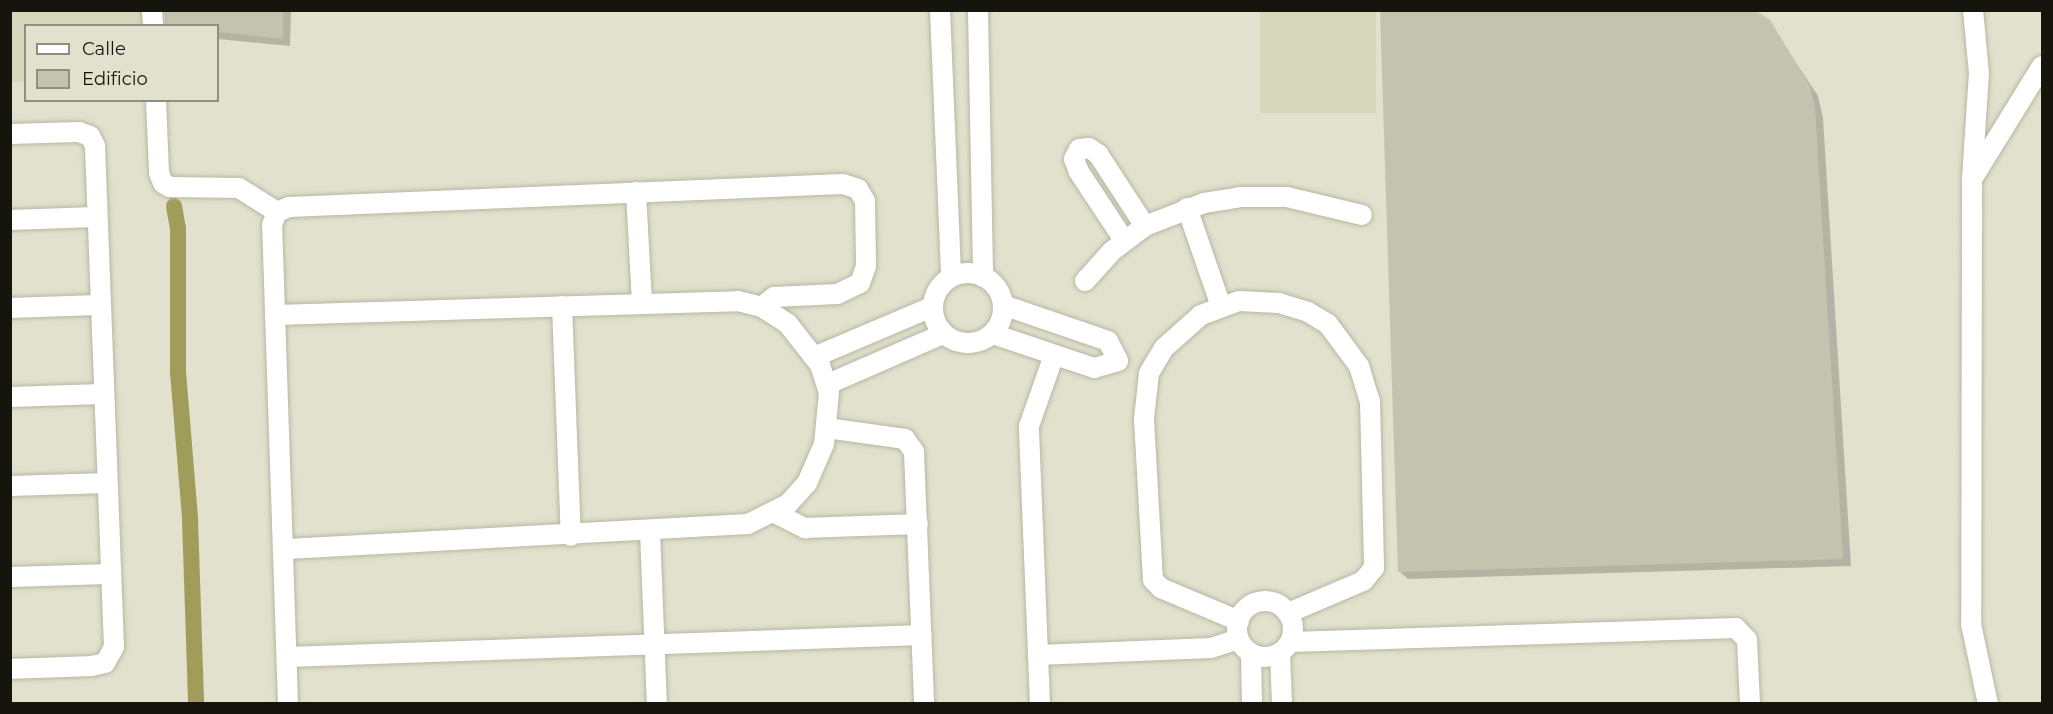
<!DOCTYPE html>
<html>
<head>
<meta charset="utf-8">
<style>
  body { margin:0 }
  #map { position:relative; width:2053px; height:714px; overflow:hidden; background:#e1e1cd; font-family:Montserrat,sans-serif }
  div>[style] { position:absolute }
  .built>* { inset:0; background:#d7d7bb; transform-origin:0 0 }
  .shadow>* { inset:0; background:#0003 }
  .canal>* { height:16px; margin:-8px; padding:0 8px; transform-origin:8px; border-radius:8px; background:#a09d5b }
  .building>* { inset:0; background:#c3c3af }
  .roads { filter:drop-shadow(0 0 2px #b7b7a3) drop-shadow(0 0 2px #b7b7a3) }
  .minor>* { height:20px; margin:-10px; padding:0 10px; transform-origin:10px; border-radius:10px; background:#fff }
  .minor>.ring { margin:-10px; padding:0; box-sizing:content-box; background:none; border:20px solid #fff; border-radius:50% }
  span { translate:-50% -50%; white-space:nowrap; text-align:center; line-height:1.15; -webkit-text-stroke:4.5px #e1e1cd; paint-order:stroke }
  .frame { position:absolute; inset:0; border:12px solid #15150e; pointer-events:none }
  .legend { position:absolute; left:24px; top:24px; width:195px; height:78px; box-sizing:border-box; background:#e1e1cd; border:2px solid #8f8f81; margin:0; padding:8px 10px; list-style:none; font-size:18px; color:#15150e }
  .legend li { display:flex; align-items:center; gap:12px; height:30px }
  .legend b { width:30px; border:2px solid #8f8f81 }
</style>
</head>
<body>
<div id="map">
  <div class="built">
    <i style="clip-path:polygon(10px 11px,146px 11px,146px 25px,26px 26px,25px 81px,11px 82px)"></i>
    <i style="left:1260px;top:11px;width:116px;height:102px"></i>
  </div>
  <div class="shadow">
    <i style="clip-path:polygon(167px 10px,291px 10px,290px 46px,218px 39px,218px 26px)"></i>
    <i style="clip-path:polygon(1769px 22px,1818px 96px,1823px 118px,1851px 566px,1408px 579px,1399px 571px)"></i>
  </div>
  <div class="canal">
    <i style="left:174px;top:206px;width:22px;rotate:80deg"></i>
    <i style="left:178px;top:228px;width:144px;rotate:90deg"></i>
    <i style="left:178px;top:372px;width:147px;rotate:85.3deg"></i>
    <i style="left:190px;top:519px;width:185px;rotate:88.1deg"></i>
  </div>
  <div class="building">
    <i style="clip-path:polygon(164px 10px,283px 10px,283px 39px,218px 32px,218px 26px,165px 26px)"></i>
    <i style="clip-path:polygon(1380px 10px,1754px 10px,1770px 20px,1810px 86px,1815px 109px,1843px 559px,1398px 572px)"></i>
  </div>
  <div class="roads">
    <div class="minor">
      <i style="left:152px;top:10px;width:16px;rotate:86deg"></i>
      <i style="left:940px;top:10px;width:267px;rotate:87.6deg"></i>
      <i style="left:978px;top:10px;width:267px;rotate:88.9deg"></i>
      <i style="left:1973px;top:10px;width:63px;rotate:84.6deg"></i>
      <i style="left:1979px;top:73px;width:106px;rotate:93.8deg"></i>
      <i style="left:1972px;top:179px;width:445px;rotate:90.1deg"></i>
      <i style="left:1971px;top:624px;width:82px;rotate:78deg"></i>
      <i style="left:156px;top:100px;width:73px;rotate:87.6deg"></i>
      <i style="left:159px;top:173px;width:11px;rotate:68deg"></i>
      <i style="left:163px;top:183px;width:8px;rotate:30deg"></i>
      <i style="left:170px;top:187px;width:69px;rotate:0.8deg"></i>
      <i style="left:239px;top:188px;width:45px;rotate:32.3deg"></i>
      <i style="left:10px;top:134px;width:69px;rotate:-1.7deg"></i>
      <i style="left:79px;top:132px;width:12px;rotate:20deg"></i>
      <i style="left:90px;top:136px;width:11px;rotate:63deg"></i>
      <i style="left:95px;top:146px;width:501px;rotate:87.83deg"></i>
      <i style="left:114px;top:647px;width:18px;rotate:119deg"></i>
      <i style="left:105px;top:663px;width:14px;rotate:168deg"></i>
      <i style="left:91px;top:666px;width:81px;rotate:177.9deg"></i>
      <i style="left:1974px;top:176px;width:129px;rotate:-58.3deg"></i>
      <i style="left:636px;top:192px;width:112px;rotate:86.9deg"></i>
      <i style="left:1187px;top:208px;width:104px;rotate:70.9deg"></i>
      <i style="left:10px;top:220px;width:85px;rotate:-2deg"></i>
      <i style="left:1124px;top:240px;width:82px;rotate:-123.5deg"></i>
      <i style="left:1079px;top:172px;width:14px;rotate:-111deg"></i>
      <i style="left:1074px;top:159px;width:11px;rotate:-63deg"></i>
      <i style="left:1079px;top:149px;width:10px;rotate:-6deg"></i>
      <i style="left:1089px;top:148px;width:11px;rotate:34deg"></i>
      <i style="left:1098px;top:154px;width:86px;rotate:56.9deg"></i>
      <i class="ring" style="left:933px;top:273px;width:50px;height:50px"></i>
      <i style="left:1085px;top:281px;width:40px;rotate:-48deg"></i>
      <i style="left:1112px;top:251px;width:41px;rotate:-37.1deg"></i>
      <i style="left:1145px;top:226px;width:63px;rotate:-21.3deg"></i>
      <i style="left:1204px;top:203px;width:36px;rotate:-9deg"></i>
      <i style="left:1240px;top:197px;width:47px"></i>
      <i style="left:1287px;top:197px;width:77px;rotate:13.5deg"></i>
      <i style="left:1003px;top:305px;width:111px;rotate:18.9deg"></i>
      <i style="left:1108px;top:341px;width:22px;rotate:63deg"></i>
      <i style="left:562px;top:306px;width:230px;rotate:87.8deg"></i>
      <i style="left:10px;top:308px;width:88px;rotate:-2deg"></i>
      <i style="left:275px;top:315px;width:463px;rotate:-1.7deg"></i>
      <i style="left:738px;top:301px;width:25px;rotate:14deg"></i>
      <i style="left:762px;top:307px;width:31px;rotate:33deg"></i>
      <i style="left:788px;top:324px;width:52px;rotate:52deg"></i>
      <i style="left:820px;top:365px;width:29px;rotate:72deg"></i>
      <i style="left:829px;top:393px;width:51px;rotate:95.6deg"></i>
      <i style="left:824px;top:444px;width:43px;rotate:113.6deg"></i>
      <i style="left:807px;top:483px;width:28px;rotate:132deg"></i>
      <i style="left:788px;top:504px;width:45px;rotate:153.4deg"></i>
      <i style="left:748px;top:524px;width:466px;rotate:176.9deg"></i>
      <i style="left:993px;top:334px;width:107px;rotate:18.6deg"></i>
      <i style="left:1094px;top:368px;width:25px;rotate:-16deg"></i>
      <i style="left:814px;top:357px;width:128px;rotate:-23deg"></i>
      <i style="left:828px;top:384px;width:125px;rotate:-23.5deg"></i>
      <i style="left:10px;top:397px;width:92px;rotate:-1.9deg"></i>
      <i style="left:827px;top:428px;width:79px;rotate:8deg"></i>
      <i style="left:905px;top:439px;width:16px;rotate:55deg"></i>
      <i style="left:914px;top:452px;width:252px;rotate:87.7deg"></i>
      <i style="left:10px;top:486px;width:97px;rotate:-1.8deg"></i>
      <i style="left:775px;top:513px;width:34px;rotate:27deg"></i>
      <i style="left:805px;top:528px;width:113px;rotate:-2deg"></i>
      <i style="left:650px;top:532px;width:172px;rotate:87.7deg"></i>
      <i style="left:10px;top:577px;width:99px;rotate:-1.7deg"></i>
      <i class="ring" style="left:1237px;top:601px;width:36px;height:36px"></i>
      <i style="left:1239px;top:621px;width:85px;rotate:-157.1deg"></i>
      <i style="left:1161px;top:588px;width:11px;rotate:-135deg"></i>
      <i style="left:1153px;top:580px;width:161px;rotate:-93.2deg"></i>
      <i style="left:1144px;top:419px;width:46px;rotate:-83.8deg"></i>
      <i style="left:1149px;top:373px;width:29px;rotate:-59deg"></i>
      <i style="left:1164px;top:348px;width:50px;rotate:-41.7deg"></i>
      <i style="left:1201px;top:315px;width:40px;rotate:-20.2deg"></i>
      <i style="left:1239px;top:301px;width:40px;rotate:2.9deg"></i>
      <i style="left:1279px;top:303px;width:30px;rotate:17deg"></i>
      <i style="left:1308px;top:312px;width:23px;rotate:31deg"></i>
      <i style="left:1328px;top:324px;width:52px;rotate:53.6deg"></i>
      <i style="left:1359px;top:366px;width:37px;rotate:73deg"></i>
      <i style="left:1370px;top:401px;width:167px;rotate:88.6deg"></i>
      <i style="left:1374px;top:568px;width:17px;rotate:130deg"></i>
      <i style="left:1363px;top:581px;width:82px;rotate:156.9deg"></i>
      <i style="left:1290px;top:642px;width:446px;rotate:-1.8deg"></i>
      <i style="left:1736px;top:628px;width:16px;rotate:47deg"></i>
      <i style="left:1747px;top:640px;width:64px;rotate:87.3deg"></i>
      <i style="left:1251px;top:653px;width:51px;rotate:88.9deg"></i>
      <i style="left:1280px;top:653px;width:51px;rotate:87.8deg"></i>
      <i style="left:1038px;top:655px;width:173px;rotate:-2.3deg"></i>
      <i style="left:1211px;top:648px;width:29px;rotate:-18deg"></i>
      <i style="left:287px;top:657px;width:635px;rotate:-1.98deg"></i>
      <i style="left:288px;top:704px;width:479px;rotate:-91.9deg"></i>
      <i style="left:272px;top:225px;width:14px;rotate:-69deg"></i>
      <i style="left:277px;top:212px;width:13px;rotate:-23deg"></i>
      <i style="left:289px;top:207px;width:554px;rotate:-2.38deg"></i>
      <i style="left:843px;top:184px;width:16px;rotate:18deg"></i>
      <i style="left:858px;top:189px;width:14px;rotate:60deg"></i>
      <i style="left:865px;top:201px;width:65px;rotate:89.1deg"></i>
      <i style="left:866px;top:266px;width:18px;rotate:109deg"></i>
      <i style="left:860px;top:283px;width:25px;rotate:154deg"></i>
      <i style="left:837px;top:294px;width:63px;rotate:177.3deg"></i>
      <i style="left:774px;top:297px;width:16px;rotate:140deg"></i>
      <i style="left:1040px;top:704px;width:278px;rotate:-92.3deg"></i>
      <i style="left:1029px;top:426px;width:75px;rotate:-70.6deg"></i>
    </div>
  </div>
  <div class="frame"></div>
  <ul class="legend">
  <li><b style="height:8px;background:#fff"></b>Calle</li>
  <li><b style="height:16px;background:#c3c3af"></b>Edificio</li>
  </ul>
</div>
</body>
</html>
